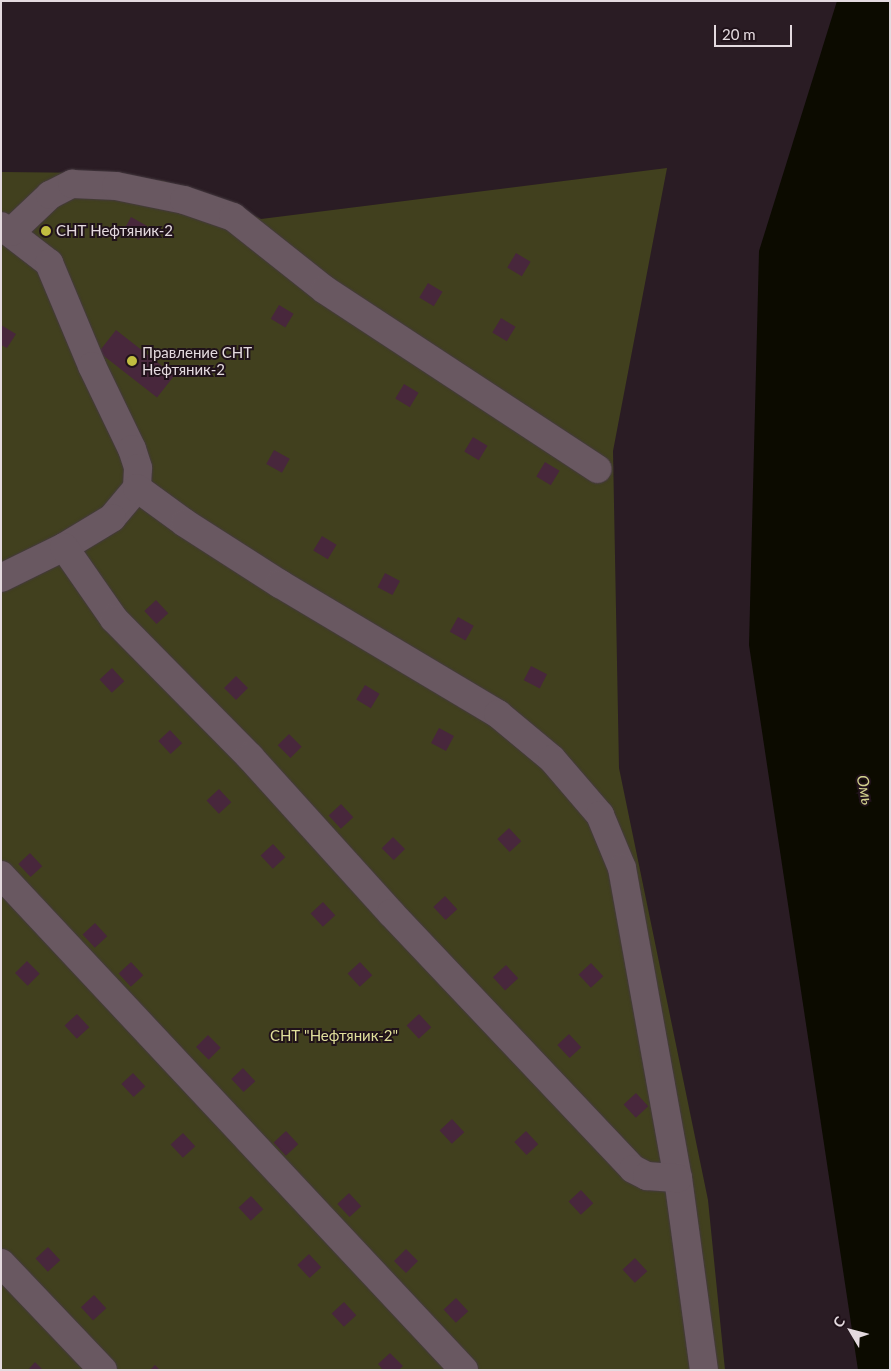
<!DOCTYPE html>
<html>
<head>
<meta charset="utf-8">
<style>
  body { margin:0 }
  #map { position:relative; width:891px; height:1371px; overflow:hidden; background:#2a1c24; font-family:Lato,sans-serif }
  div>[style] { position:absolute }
  .green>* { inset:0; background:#41401e }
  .water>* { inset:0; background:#0c0b00 }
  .building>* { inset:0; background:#48273c; transform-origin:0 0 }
  .roads { filter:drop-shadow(0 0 1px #44393f) drop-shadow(0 0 1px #44393f) }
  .minor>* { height:28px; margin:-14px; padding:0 14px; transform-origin:14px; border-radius:14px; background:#695861 }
  .dots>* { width:14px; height:14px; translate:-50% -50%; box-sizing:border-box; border:2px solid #20121a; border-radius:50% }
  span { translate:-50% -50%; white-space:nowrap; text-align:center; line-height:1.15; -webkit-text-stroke:4px #20121a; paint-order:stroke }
  .poi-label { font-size:15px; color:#e4dadf }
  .left { translate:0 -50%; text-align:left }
  .park-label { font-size:15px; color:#e0df9b }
  .water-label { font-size:16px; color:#d1d08d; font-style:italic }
  .frame { position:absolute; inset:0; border:2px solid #e4dadf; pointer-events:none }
  .north { position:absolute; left:826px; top:1306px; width:50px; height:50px; -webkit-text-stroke:4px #20121a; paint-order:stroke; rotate:307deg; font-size:14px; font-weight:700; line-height:20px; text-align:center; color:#e4dadf }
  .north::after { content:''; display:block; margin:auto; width:18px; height:22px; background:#e4dadf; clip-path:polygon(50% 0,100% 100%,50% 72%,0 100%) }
  .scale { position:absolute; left:714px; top:25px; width:78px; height:22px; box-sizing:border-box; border:2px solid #e4dadf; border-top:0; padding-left:6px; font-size:15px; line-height:18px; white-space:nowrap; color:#e4dadf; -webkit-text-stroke:4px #20121a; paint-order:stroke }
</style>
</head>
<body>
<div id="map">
  <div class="green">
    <i style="clip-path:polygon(667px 168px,613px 451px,619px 768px,708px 1200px,725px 1370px,1px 1370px,1px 172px,99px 173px,164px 181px,232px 204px,261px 219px)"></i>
  </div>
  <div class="water">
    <i style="clip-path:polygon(837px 1px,890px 1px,890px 1370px,858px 1370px,749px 645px,759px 251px)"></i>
  </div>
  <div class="building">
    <i style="left:131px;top:217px;width:18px;height:16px;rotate:29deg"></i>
    <i style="left:516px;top:253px;width:17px;height:17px;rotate:31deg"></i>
    <i style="left:428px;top:283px;width:17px;height:17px;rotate:31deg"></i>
    <i style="left:279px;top:305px;width:17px;height:16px;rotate:31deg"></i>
    <i style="left:501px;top:318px;width:17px;height:17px;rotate:31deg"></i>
    <i style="clip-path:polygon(1px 325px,16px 334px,7px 348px,1px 345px)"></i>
    <i style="left:116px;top:330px;width:74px;height:28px;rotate:38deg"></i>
    <i style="left:404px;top:384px;width:17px;height:17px;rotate:31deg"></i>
    <i style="left:473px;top:437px;width:17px;height:17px;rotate:31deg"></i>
    <i style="left:274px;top:450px;width:18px;height:16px;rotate:29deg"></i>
    <i style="left:545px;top:462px;width:17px;height:17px;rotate:31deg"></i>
    <i style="left:322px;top:536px;width:17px;height:17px;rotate:31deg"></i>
    <i style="left:385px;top:573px;width:17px;height:16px;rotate:28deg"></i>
    <i style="left:156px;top:600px;width:18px;height:16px;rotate:47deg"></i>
    <i style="left:458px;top:617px;width:18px;height:17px;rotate:29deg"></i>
    <i style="left:531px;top:666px;width:18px;height:16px;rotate:27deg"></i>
    <i style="left:112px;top:668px;width:18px;height:17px;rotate:47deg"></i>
    <i style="left:236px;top:676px;width:17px;height:17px;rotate:45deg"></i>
    <i style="left:365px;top:685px;width:17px;height:17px;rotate:31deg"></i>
    <i style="left:439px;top:728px;width:17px;height:17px;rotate:28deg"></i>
    <i style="left:170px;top:730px;width:18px;height:16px;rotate:47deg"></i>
    <i style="left:289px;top:734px;width:18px;height:16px;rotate:45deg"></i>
    <i style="left:219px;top:789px;width:18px;height:17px;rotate:47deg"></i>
    <i style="left:341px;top:804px;width:18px;height:17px;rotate:47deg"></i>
    <i style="left:509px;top:828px;width:18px;height:16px;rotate:47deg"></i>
    <i style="left:393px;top:837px;width:17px;height:16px;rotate:45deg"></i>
    <i style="left:273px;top:844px;width:18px;height:17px;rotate:47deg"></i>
    <i style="left:30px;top:853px;width:18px;height:16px;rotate:47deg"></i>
    <i style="left:445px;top:896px;width:18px;height:16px;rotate:47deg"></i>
    <i style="left:323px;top:902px;width:18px;height:17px;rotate:47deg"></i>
    <i style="left:95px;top:923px;width:18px;height:17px;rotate:47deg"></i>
    <i style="left:27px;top:961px;width:18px;height:17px;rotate:45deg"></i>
    <i style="left:131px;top:962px;width:18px;height:17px;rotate:47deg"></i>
    <i style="left:360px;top:962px;width:18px;height:17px;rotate:47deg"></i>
    <i style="left:591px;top:963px;width:18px;height:17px;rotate:47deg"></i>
    <i style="left:506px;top:965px;width:18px;height:18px;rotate:47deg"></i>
    <i style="left:77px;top:1014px;width:18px;height:17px;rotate:47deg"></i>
    <i style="left:419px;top:1014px;width:18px;height:17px;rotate:47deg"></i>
    <i style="left:569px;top:1034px;width:18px;height:16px;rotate:47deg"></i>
    <i style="left:208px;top:1035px;width:18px;height:17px;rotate:45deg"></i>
    <i style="left:243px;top:1068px;width:18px;height:16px;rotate:47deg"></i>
    <i style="left:133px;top:1073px;width:18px;height:16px;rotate:47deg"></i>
    <i style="left:636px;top:1093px;width:18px;height:17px;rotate:47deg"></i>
    <i style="left:452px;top:1119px;width:18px;height:17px;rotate:47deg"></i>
    <i style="left:286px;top:1131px;width:18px;height:17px;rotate:47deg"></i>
    <i style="left:526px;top:1131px;width:18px;height:16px;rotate:47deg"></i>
    <i style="left:183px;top:1133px;width:18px;height:17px;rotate:47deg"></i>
    <i style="left:581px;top:1190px;width:18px;height:17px;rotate:47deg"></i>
    <i style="left:349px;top:1193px;width:18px;height:16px;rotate:47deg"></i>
    <i style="left:251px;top:1196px;width:18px;height:17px;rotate:47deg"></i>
    <i style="left:48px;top:1247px;width:18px;height:17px;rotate:47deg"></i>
    <i style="left:406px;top:1249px;width:17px;height:17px;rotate:45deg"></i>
    <i style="left:309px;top:1254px;width:18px;height:16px;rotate:47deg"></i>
    <i style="left:635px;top:1258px;width:18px;height:17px;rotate:47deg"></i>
    <i style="left:94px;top:1295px;width:18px;height:18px;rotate:47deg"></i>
    <i style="left:456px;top:1298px;width:18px;height:17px;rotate:47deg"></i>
    <i style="left:344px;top:1302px;width:18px;height:17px;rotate:47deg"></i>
    <i style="clip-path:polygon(390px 1353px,403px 1366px,399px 1370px,383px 1370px,378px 1364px)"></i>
    <i style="clip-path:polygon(35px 1362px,43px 1370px,28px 1370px)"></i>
    <i style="clip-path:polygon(155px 1365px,160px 1370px,150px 1370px)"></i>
  </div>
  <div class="roads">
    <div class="minor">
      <i style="left:1px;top:226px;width:61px;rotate:37.6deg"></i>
      <i style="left:49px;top:263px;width:112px;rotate:67.3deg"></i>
      <i style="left:92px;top:366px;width:92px;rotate:64.3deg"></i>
      <i style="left:132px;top:449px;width:20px;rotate:72deg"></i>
      <i style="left:138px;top:468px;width:20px;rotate:93deg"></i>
      <i style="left:137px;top:488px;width:39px;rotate:130deg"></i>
      <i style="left:112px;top:518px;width:56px;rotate:148.9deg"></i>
      <i style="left:64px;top:547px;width:70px;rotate:153.8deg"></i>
      <i style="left:11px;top:232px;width:54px;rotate:-43.5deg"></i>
      <i style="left:50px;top:195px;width:25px;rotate:-27deg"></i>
      <i style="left:72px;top:184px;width:44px;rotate:2.6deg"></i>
      <i style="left:116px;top:186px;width:69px;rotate:11.6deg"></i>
      <i style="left:184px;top:200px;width:52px;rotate:19.1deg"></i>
      <i style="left:233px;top:217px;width:117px;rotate:38.4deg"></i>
      <i style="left:325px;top:290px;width:326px;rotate:33.3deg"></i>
      <i style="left:137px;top:488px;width:59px;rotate:36.1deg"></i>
      <i style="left:185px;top:523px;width:113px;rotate:32.7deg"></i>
      <i style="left:280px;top:584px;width:254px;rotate:30.8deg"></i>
      <i style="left:498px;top:714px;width:70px;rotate:39.8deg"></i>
      <i style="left:552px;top:759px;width:74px;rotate:49.4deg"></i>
      <i style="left:600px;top:815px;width:57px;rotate:67.5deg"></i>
      <i style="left:622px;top:868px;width:315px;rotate:79.8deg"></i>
      <i style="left:678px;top:1178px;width:194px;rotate:82.3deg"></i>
      <i style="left:64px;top:547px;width:88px;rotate:55.2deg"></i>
      <i style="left:114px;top:619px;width:194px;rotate:45.4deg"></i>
      <i style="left:250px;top:757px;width:210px;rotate:47.9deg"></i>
      <i style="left:391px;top:913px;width:352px;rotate:46.6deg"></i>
      <i style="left:633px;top:1169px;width:16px;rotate:27deg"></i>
      <i style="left:647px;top:1176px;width:31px;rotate:4deg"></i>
      <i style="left:1px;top:875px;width:678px;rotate:46.91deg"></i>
      <i style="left:1px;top:1263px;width:148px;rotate:46.4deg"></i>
    </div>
  </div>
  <div class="dots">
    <i style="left:46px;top:231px;background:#c1bd40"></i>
    <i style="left:132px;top:361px;background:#c1bd40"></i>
  </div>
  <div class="poi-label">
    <span class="left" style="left:56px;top:231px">СНТ Нефтяник-2</span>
    <span class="left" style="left:142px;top:361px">Правление СНТ<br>Нефтяник-2</span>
  </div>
  <div class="park-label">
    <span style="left:334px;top:1036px">СНТ "Нефтяник-2"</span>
  </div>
  <div class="water-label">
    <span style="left:865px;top:790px;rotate:79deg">Омь</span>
  </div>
  <div class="frame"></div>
  <div class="north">С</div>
  <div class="scale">20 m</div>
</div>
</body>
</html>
